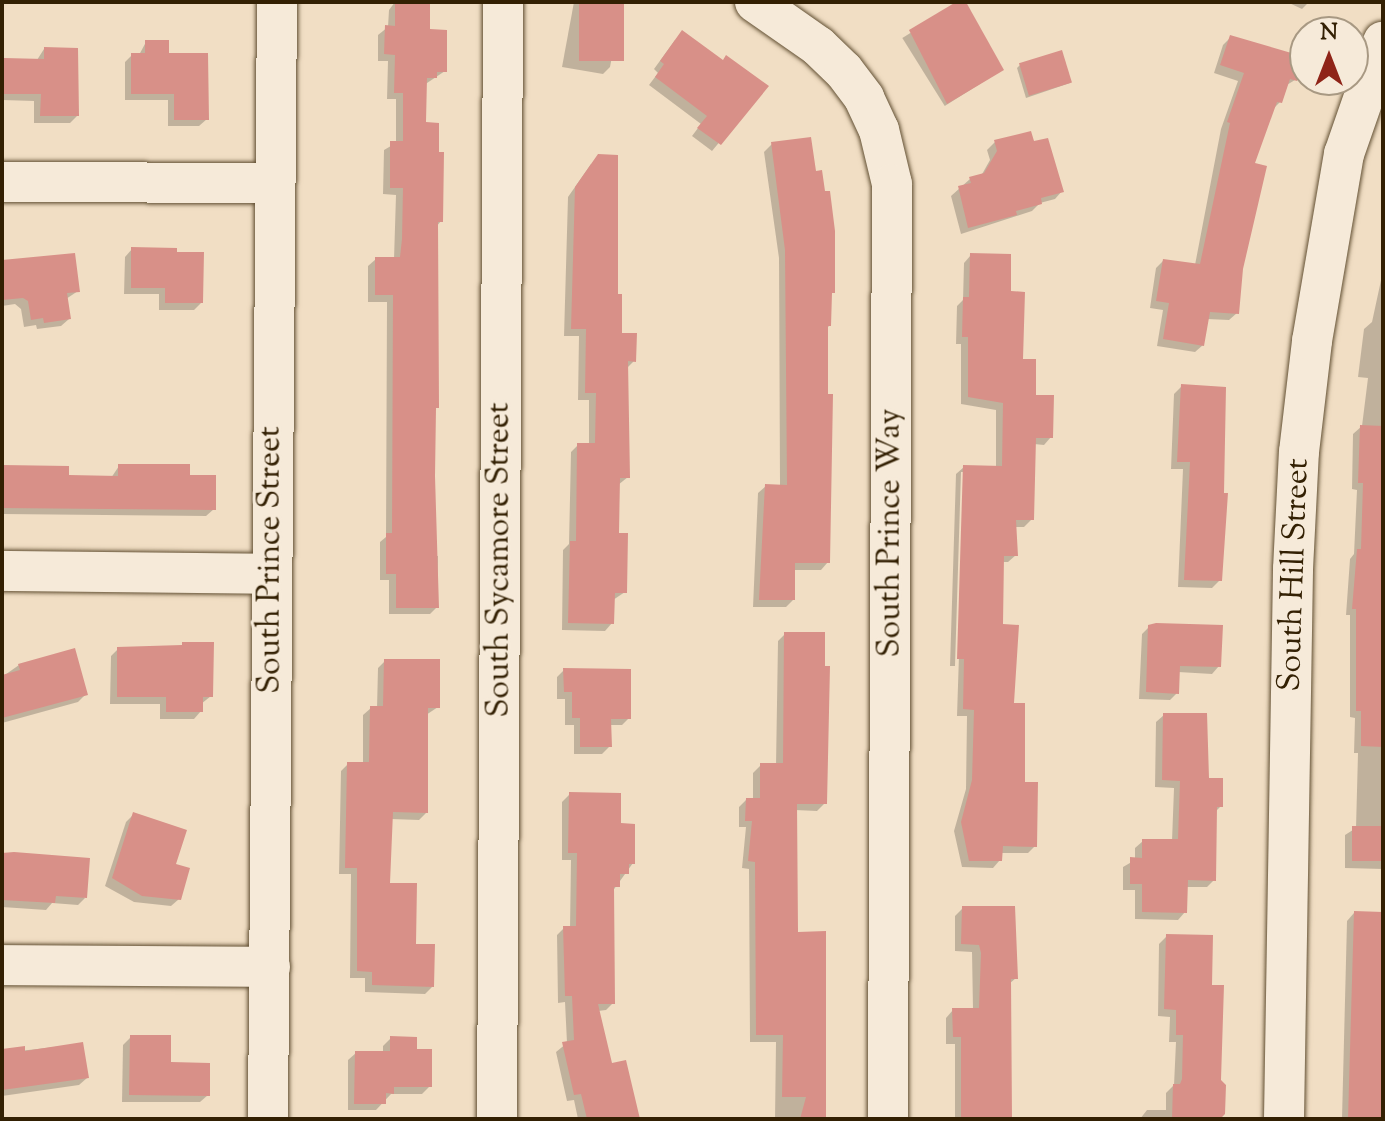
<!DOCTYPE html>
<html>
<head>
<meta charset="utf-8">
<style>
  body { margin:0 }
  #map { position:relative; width:1385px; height:1121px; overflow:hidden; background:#f1dec4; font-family:"Sorts Mill Goudy",serif }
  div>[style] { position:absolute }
  .shadow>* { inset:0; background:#0003; transform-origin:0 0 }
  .building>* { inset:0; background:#d89088; transform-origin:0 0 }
  .roads { filter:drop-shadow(0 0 2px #625033) drop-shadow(0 0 2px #625033) }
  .minor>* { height:40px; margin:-20px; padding:0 20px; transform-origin:20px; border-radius:20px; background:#f6ead9 }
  span { translate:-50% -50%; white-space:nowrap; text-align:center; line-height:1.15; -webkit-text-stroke:6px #f6ead9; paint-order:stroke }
  .street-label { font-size:32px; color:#332003 }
  .frame { position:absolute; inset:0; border:4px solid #332003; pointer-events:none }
  .north { position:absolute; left:1289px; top:16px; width:80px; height:80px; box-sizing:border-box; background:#f6ead9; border:2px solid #a89983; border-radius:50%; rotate:0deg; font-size:22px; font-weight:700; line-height:32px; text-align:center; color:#332003 }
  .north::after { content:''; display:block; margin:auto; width:28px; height:36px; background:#8f2418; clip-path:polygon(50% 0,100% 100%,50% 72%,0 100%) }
</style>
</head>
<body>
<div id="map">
  <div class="shadow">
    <i style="clip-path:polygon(395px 2px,428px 2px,428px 31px,445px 71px,424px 85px,424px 124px,441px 221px,436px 227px,437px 407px,434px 410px,433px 556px,438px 556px,437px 607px,430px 614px,389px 614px,389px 580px,380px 580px,380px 542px,386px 537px,387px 302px,368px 302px,368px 266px,376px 259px,394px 259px,396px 195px,383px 194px,384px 150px,396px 143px,396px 99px,387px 99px,388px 61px,378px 61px,378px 35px,388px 27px,389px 10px)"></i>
    <i style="clip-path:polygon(574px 2px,622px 2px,610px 67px,603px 74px,562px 67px)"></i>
    <i style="left:960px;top:2px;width:80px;height:68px;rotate:58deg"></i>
    <i style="clip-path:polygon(1287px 2px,1309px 2px,1302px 9px)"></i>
    <i style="clip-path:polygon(1231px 37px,1295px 80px,1285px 86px,1280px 102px,1273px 109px,1253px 165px,1237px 313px,1229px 320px,1207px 319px,1203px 345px,1195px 352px,1157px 346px,1163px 310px,1150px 308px,1156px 268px,1163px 261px,1195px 265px,1221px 129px,1238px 81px,1214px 73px,1223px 45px)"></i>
    <i style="clip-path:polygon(675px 40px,766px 86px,712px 151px,692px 136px,701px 124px,649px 85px,658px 73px,654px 69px)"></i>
    <i style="clip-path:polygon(146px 42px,167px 55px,207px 119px,199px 126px,168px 126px,168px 100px,125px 100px,125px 62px,132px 55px,139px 55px)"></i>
    <i style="clip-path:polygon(44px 49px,77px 116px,70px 123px,34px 123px,34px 101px,2px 100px,2px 63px,5px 60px,37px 60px)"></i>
    <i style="clip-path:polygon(1020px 65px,1070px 83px,1026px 98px,1017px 68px)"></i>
    <i style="clip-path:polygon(1029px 133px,1062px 191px,1055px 199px,1040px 203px,1032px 211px,961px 234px,951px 196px,970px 179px,981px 176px,990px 160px,987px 150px,995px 142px)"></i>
    <i style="clip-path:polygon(772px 144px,830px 295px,829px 326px,826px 329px,828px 562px,821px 570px,793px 570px,793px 600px,786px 607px,753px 607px,758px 493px,766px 486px,780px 487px,779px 258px,764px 152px)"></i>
    <i style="clip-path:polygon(591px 164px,620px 335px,634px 361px,626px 369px,628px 477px,618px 485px,617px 535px,625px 592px,613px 600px,612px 623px,605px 631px,562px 630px,563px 550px,569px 544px,571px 452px,578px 445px,589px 445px,589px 400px,578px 400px,579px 336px,564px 336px,568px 197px)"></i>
    <i style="clip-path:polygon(132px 249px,201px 303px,194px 310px,159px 310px,159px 294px,124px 294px,125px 257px)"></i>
    <i style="clip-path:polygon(971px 255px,1009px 293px,1021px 361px,1051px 437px,1044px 445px,1034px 444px,1032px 519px,1024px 527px,1015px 527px,1016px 555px,1008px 562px,1002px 562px,1001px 626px,1023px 784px,1035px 846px,1028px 853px,1001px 853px,1000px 860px,993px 868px,962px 867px,954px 831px,966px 789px,967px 716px,957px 716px,965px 472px,961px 472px,955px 666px,950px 666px,956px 474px,964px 467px,996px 468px,996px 410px,961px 404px,961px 344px,956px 344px,957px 306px,963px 300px,964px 263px)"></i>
    <i style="clip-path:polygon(2px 263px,78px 291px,66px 299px,69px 319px,61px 326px,37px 329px,36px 325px,24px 327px,21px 309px,15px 304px,2px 306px)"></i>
    <i style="clip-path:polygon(1383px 271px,1383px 869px,1345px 868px,1345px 835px,1356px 828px,1358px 753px,1354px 753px,1355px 718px,1350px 717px,1350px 615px,1346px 615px,1350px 559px,1354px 554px,1357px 490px,1352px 489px,1353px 434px,1362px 426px,1368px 378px,1358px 377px,1364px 329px,1372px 322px)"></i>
    <i style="clip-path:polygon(1182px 386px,1220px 580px,1212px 588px,1178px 587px,1183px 469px,1171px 469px,1174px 394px)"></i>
    <i style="clip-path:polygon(119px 466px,188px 477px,214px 509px,206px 516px,2px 514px,2px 467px,67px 477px,111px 478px)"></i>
    <i style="clip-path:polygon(1149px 627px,1219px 666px,1212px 674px,1178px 672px,1177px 693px,1170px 700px,1139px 699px,1142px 634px)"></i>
    <i style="clip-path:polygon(785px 634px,825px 803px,817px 811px,795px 810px,796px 934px,816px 1119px,775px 1119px,776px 1042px,750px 1042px,749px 869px,742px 868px,746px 827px,739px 827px,739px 807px,746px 800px,753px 800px,753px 773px,761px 765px,776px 765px,778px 641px)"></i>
    <i style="clip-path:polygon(118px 649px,211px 696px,201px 704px,201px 711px,194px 719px,160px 719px,160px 704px,110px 704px,111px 656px)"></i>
    <i style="clip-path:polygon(385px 661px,438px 707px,426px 715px,426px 813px,419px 820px,391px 819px,388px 885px,432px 987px,425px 994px,365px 992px,365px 978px,350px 978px,351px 874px,339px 874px,341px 771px,348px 764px,363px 764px,363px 715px,371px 708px,377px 708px,378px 668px)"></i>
    <i style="clip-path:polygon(19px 665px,85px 695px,78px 702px,2px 723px,2px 677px)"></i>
    <i style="clip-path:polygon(564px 670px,629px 718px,622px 725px,609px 725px,610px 746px,602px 754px,574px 754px,574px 725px,565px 725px,565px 699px,557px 699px,557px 677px)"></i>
    <i style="clip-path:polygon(1164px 715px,1221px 806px,1215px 812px,1214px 880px,1207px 887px,1186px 887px,1185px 912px,1178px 920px,1135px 919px,1135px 890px,1123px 890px,1123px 867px,1135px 860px,1135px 848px,1143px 841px,1172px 841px,1174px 788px,1155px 787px,1156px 722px)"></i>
    <i style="clip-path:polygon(570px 794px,618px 825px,633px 863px,612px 892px,613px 1003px,606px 1010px,598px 1011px,611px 1065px,637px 1119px,578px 1119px,574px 1100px,567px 1101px,556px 1052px,567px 1043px,565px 1002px,558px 1003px,557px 935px,564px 928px,570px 928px,571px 860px,562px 860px,562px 802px)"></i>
    <i style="clip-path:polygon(134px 814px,179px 899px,171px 906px,134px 902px,105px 886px,126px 822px)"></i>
    <i style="clip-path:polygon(2px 853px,85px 898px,78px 905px,52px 903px,46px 910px,2px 907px)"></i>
    <i style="clip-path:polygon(963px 908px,1016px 978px,1009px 984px,997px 1119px,955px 1119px,955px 1044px,946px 1044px,946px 1018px,953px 1010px,973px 1010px,972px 952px,955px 951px,955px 916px)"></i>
    <i style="clip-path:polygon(1354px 913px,1383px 914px,1383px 1119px,1342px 1119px,1347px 921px)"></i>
    <i style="clip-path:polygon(1167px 936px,1210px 987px,1218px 1119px,1140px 1119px,1147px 1110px,1166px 1110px,1166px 1093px,1174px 1085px,1176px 1042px,1169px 1042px,1170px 1017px,1158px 1016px,1159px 944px)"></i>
    <i style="clip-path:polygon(131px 1037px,169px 1064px,208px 1095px,200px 1102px,122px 1102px,123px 1045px)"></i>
    <i style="clip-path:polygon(391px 1038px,415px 1051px,430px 1086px,422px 1094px,391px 1094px,376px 1110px,348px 1110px,348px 1060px,356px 1053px,383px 1053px,383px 1046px)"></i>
    <i style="clip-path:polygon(81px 1044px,87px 1078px,79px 1085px,2px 1096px,2px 1053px)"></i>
  </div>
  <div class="building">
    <i style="clip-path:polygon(395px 2px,430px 2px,430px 29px,447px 30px,447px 72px,437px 72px,437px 78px,427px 78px,426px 122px,439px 123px,439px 152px,444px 152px,443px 222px,438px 222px,439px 408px,436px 408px,435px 476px,439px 608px,396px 608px,396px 574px,386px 574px,386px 533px,392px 533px,393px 295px,375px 295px,375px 257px,400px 257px,402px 239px,403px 188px,390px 188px,390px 141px,403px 141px,403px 93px,394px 93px,395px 55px,384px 54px,385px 25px,395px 26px)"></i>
    <i style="left:579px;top:2px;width:45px;height:59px"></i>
    <i style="clip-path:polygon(956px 2px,966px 2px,1004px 70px,947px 104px,909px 30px)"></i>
    <i style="clip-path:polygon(682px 30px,723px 60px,726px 55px,769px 86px,721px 145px,697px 128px,707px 116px,655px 77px,664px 64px,660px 61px)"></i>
    <i style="clip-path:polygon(1230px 35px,1305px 57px,1297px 81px,1290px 79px,1282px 103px,1277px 102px,1255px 163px,1267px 166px,1243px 269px,1239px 314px,1210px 312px,1204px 346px,1163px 339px,1169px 303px,1156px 301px,1163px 259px,1200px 264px,1230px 123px,1227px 122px,1244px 73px,1220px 65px)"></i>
    <i style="clip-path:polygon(145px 40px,169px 40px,169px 53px,208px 53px,209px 120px,174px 120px,174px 94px,131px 94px,131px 53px,145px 53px)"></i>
    <i style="clip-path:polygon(44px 47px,78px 48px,79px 116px,40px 116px,41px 94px,4px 94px,4px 58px,44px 59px)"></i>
    <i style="left:1062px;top:50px;width:34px;height:45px;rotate:73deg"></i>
    <i style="clip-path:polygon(1031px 131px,1034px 141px,1048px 138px,1064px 192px,1041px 198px,1042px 204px,1016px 211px,1017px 215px,968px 228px,958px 186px,971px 183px,969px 177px,984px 173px,997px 151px,994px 140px)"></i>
    <i style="clip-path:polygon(811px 137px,816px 171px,822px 170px,825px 191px,830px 191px,835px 231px,835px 293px,832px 293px,831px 326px,828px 326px,828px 394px,833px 394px,830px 563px,795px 563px,795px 600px,759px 600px,765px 484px,787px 485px,785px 250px,771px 142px)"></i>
    <i style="clip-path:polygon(598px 154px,618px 155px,618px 294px,622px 294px,622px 333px,637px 333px,636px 362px,628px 361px,630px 478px,620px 478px,619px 533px,628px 533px,627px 593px,615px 593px,614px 624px,568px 623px,570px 541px,576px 541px,577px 443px,595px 443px,596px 393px,585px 393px,586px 329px,571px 329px,575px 187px)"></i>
    <i style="clip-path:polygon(131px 247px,177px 248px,177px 252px,204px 252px,203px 303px,165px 303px,165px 288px,131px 288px)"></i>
    <i style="clip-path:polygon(75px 253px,80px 292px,67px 293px,71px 319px,44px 323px,43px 318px,31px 320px,28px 301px,23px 298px,2px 300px,2px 260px)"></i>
    <i style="clip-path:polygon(970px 253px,1011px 254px,1011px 291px,1025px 292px,1023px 359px,1036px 359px,1036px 395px,1054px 395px,1053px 438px,1036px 438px,1034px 520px,1016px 520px,1018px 556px,1004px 556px,1003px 624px,1019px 625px,1014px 703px,1025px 703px,1025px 782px,1038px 782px,1037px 847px,1003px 846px,1002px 861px,969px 861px,961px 822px,972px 780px,974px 710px,963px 709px,964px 659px,957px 659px,963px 465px,1002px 466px,1003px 403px,968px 397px,968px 337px,962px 337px,963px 297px,969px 297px)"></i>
    <i style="clip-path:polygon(1181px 384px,1226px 387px,1224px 493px,1228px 493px,1222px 581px,1184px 580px,1190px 462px,1177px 462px)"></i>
    <i style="clip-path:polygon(1360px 425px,1383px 426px,1383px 747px,1361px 746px,1361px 711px,1356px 711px,1356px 609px,1352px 609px,1357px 549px,1361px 549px,1363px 483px,1358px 483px)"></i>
    <i style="clip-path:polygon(118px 464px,190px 464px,190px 475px,216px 475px,216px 510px,2px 508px,2px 465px,69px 466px,69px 475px,118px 476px)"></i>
    <i style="clip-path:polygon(1156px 623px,1223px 625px,1221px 667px,1180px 666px,1179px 694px,1146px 692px,1148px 625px)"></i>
    <i style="clip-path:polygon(784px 632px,825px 632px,825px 666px,830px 666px,827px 804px,797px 804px,798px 932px,826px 931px,826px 1119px,800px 1119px,806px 1097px,782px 1097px,783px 1035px,756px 1035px,755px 862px,748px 861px,752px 821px,745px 821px,746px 798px,760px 798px,760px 763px,783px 763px)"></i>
    <i style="clip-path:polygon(182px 642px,214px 642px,213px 697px,203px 697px,203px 712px,166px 712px,166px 697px,117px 697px,117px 647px,182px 645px)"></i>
    <i style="clip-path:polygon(75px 648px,88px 695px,2px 718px,2px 675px,20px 670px,18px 664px)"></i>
    <i style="clip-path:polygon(384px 659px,440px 659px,440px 708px,428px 708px,428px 813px,393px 812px,390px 883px,417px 883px,416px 944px,435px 944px,434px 987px,372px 985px,372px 972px,357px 971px,357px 868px,345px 868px,347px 762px,369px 762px,370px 706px,383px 706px)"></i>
    <i style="clip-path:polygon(563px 668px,631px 669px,631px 719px,611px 719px,612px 747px,580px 747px,580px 718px,572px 718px,572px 692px,564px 692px)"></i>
    <i style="clip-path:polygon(1163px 713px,1207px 713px,1209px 778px,1223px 778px,1223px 807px,1217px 807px,1216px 881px,1188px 880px,1187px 913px,1142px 912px,1142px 884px,1130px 884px,1130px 857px,1142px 858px,1142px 839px,1178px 839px,1180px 781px,1162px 780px)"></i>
    <i style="clip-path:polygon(569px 792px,621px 793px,621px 823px,635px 824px,635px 864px,629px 864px,629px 874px,620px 874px,620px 887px,614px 887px,615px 1004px,598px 1004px,612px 1063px,626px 1060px,640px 1119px,587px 1119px,581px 1094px,574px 1095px,562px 1042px,574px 1040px,572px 996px,565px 996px,563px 926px,576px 926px,577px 853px,568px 853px)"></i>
    <i style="clip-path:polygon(133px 812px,187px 830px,176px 864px,190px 868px,181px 900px,142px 896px,112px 878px)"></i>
    <i style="left:1352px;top:826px;width:31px;height:35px"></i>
    <i style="clip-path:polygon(14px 852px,90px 858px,87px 898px,56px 896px,55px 903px,2px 900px,2px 853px)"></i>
    <i style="clip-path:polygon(962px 906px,1015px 906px,1018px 979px,1011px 979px,1012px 1119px,961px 1119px,961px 1037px,953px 1037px,952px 1008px,979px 1008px,981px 953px,979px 945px,961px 944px)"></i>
    <i style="clip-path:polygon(1354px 911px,1383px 912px,1383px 1119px,1348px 1119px)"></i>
    <i style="clip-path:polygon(1166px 934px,1213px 935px,1212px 985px,1224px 985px,1221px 1080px,1226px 1085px,1225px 1114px,1220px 1119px,1172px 1119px,1173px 1084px,1180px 1084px,1182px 1079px,1183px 1035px,1176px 1035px,1176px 1010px,1164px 1009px)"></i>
    <i style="clip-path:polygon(130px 1035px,171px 1035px,171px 1062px,210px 1063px,210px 1096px,129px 1095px)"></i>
    <i style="clip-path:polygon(390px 1036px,417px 1037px,417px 1049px,432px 1049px,432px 1087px,394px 1087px,394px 1094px,386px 1093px,386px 1104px,354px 1104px,355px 1051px,390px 1051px)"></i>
    <i style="clip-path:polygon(83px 1042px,89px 1078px,2px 1090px,2px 1049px,25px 1046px,25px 1051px)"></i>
  </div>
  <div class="roads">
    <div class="minor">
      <i style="left:755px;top:2px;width:77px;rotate:34.9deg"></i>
      <i style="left:818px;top:46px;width:36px;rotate:44deg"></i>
      <i style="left:844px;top:71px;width:34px;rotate:53deg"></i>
      <i style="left:864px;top:98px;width:35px;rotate:65deg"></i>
      <i style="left:879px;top:130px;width:56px;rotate:76.5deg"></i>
      <i style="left:892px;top:184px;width:935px;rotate:90.25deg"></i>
      <i style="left:2px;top:182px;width:271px;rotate:0.2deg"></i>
      <i style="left:2px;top:571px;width:268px;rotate:0.6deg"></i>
      <i style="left:2px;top:965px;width:268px;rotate:0.4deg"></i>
      <i style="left:268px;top:1119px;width:1117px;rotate:-89.54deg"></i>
      <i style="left:497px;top:1119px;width:1117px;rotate:-89.69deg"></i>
      <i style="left:1284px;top:1119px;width:550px;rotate:-89.06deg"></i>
      <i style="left:1293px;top:569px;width:117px;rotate:-87.1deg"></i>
      <i style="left:1299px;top:452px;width:112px;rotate:-83.3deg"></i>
      <i style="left:1312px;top:341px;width:190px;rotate:-80.3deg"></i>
      <i style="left:1344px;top:154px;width:119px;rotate:-70.8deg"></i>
    </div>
  </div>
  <div class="street-label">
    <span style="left:891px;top:533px;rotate:-90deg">South Prince Way</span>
    <span style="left:271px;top:560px;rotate:-90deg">South Prince Street</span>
    <span style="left:500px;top:560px;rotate:-90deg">South Sycamore Street</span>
    <span style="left:1295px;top:575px;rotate:-88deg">South Hill Street</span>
  </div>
  <div class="frame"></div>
  <div class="north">N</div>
</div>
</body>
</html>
